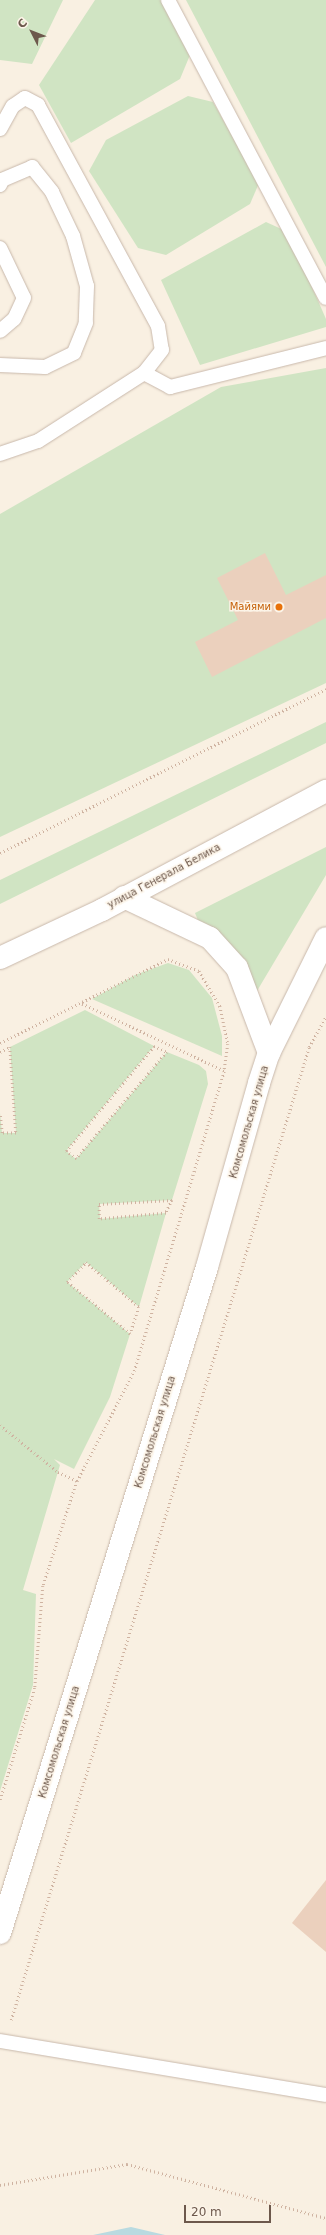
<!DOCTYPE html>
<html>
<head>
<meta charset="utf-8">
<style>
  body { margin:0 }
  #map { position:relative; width:326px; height:2235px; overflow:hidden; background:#f9f0e2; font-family:"DejaVu Sans",sans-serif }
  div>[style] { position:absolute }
  .green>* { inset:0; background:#d0e4c3 }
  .water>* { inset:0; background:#b9dae0 }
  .building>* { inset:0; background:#ebd0bd }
  .path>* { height:2.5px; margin-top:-1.25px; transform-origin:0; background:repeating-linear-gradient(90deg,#cfb3a1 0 1px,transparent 0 4px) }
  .roads { filter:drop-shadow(0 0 1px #c8b8ab) drop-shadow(0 0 1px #c8b8ab) }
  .lane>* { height:14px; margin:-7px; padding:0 7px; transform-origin:7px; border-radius:7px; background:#fff }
  .secondary>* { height:22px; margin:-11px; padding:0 11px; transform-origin:11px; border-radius:11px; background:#fff }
  .dots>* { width:11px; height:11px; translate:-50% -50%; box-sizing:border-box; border:2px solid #fcf4e8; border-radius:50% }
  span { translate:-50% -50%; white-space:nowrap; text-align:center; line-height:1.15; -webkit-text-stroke:3px #fcf4e8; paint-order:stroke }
  .food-label { font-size:10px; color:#c56008 }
  .right { translate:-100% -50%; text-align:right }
  .street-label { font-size:10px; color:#6d584c }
  .north { position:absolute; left:12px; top:12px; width:40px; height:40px; -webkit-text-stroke:3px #fcf4e8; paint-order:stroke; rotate:312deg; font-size:11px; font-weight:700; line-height:16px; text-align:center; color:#6d584c }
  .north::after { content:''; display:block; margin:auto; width:14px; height:18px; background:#6d584c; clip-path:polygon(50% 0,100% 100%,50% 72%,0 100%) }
  .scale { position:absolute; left:184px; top:2205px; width:87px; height:18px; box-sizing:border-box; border:2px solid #6d584c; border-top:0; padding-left:5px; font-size:12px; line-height:14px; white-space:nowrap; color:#6d584c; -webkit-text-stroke:3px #fcf4e8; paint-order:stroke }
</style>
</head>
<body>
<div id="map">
  <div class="green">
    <i style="clip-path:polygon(0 0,63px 0,32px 64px,0 60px)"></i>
    <i style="clip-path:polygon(95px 0,161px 0,190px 55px,180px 79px,71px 143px,39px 85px)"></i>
    <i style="clip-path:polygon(186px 0,326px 0,326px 267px)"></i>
    <i style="clip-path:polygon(188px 96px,213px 102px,259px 183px,250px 204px,166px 255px,138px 248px,89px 171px,106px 140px)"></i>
    <i style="clip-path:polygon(266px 222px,288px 232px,326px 319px,326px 327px,200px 365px,161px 280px)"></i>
    <i style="clip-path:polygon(326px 368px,326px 683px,0 837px,0 514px,221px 387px)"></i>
    <i style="clip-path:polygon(326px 722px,326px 743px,0 904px,0 880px)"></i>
    <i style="clip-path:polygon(326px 847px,326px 875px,254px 996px,201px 928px,195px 913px)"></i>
    <i style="clip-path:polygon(168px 963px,189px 970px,212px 998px,222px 1036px,222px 1056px,92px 999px,135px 975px)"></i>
    <i style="clip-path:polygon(85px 1010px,154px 1046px,66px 1151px,76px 1159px,167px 1052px,199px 1065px,206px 1071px,208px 1084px,172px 1200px,99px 1204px,100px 1219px,166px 1213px,139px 1307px,86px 1262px,67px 1282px,130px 1334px,110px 1397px,74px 1469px,54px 1459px,60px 1465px,23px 1590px,36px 1594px,33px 1685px,0 1791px,0 1113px,2px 1133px,16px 1133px,10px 1047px)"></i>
  </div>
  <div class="water">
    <i style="clip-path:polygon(131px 2227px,165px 2235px,93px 2235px)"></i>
  </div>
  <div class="building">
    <i style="clip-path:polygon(265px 553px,286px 595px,326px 575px,326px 618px,212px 677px,195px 642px,238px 620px,217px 578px)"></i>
    <i style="clip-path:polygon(326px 1880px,326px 1952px,292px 1923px)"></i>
  </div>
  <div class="path">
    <i style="left:0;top:853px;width:365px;rotate:-26.7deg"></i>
    <i style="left:0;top:1043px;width:188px;rotate:-26.6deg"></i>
    <i style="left:168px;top:959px;width:33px;rotate:21deg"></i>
    <i style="left:199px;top:971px;width:41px;rotate:59deg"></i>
    <i style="left:220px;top:1006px;width:39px;rotate:78deg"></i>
    <i style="left:228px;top:1044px;width:27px;rotate:98deg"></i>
    <i style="left:154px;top:1046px;width:14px;rotate:25deg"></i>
    <i style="left:167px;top:1052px;width:140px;rotate:130.4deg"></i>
    <i style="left:76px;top:1159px;width:13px;rotate:-141deg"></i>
    <i style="left:66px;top:1151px;width:137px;rotate:-50deg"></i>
    <i style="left:0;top:1052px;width:11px;rotate:-27deg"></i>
    <i style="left:10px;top:1047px;width:86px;rotate:86deg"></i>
    <i style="left:16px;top:1133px;width:14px;rotate:180deg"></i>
    <i style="left:2px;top:1133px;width:20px;rotate:-96deg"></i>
    <i style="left:172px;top:1200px;width:14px;rotate:115deg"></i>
    <i style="left:166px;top:1213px;width:67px;rotate:174.9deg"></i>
    <i style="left:99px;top:1219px;width:15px;rotate:-90deg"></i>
    <i style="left:99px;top:1204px;width:73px;rotate:-3.1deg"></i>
    <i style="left:86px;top:1262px;width:70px;rotate:40.3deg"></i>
    <i style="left:139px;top:1307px;width:28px;rotate:108deg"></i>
    <i style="left:130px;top:1334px;width:82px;rotate:-140.5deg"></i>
    <i style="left:67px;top:1282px;width:28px;rotate:-46deg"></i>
    <i style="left:0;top:1425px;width:75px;rotate:39deg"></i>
    <i style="left:58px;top:1472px;width:21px;rotate:25deg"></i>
    <i style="left:77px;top:1481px;width:110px;rotate:107.9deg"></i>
    <i style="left:43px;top:1586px;width:102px;rotate:94.5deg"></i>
    <i style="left:35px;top:1688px;width:118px;rotate:107.2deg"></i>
    <i style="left:77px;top:1481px;width:124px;rotate:-62.6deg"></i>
    <i style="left:134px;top:1371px;width:313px;rotate:-73.3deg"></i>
    <i style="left:224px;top:1071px;width:159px;rotate:-154.7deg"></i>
    <i style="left:11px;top:2020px;width:1018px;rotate:-72.97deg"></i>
    <i style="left:309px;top:1047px;width:35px;rotate:-61deg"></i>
    <i style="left:0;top:2185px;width:129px;rotate:-9.4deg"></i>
    <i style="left:127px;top:2164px;width:206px;rotate:15.2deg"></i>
  </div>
  <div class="roads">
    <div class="lane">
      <i style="left:168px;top:0;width:337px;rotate:62.1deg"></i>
      <i style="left:0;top:129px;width:26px;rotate:-61deg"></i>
      <i style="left:13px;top:106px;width:14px;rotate:-34deg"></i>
      <i style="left:25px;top:98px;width:15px;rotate:28deg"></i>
      <i style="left:38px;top:105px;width:251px;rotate:61.5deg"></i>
      <i style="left:158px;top:326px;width:24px;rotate:81deg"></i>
      <i style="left:162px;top:350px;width:29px;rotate:128deg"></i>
      <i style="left:144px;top:373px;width:126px;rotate:147.3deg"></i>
      <i style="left:38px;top:441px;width:40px;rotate:161.1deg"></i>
      <i style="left:0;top:185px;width:5px;rotate:-68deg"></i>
      <i style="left:2px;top:180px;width:33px;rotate:-23deg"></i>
      <i style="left:32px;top:167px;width:32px;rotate:51deg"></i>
      <i style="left:52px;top:192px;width:49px;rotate:64.5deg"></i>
      <i style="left:73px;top:236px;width:52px;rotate:74.4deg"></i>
      <i style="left:87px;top:286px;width:37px;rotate:92deg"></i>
      <i style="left:86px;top:323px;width:32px;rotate:112deg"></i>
      <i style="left:74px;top:353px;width:32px;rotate:154deg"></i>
      <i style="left:45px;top:367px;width:45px;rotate:-177.5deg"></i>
      <i style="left:0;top:248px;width:55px;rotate:64.4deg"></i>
      <i style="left:24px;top:298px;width:23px;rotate:115deg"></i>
      <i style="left:14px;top:319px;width:18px;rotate:139deg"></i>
      <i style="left:144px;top:373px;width:30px;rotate:28deg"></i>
      <i style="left:170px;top:387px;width:161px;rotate:-14deg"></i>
      <i style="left:0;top:2041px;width:330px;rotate:9.4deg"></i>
    </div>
    <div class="secondary">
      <i style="left:124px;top:897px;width:95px;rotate:25.5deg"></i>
      <i style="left:210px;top:938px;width:40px;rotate:48deg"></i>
      <i style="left:237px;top:968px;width:91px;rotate:69.4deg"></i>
      <i style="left:0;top:958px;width:113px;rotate:-25.2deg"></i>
      <i style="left:102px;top:910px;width:254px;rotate:-28deg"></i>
      <i style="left:0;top:1933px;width:697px;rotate:-72.73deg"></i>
      <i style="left:207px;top:1267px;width:191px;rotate:-74.2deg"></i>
      <i style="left:259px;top:1083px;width:32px;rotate:-72deg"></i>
      <i style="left:269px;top:1053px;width:128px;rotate:-63.6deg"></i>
    </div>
  </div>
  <div class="dots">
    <i style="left:279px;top:607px;background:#e8710a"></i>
  </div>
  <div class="food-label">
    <span class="right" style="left:271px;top:607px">Майями</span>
  </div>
  <div class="street-label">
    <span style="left:164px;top:876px;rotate:-28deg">улица Генерала Белика</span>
    <span style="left:249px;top:1122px;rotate:-74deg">Комсомольская улица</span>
    <span style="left:155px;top:1432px;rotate:-73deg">Комсомольская улица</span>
    <span style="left:59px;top:1742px;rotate:-73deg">Комсомольская улица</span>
  </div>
  <div class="north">С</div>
  <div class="scale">20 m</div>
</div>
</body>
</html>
